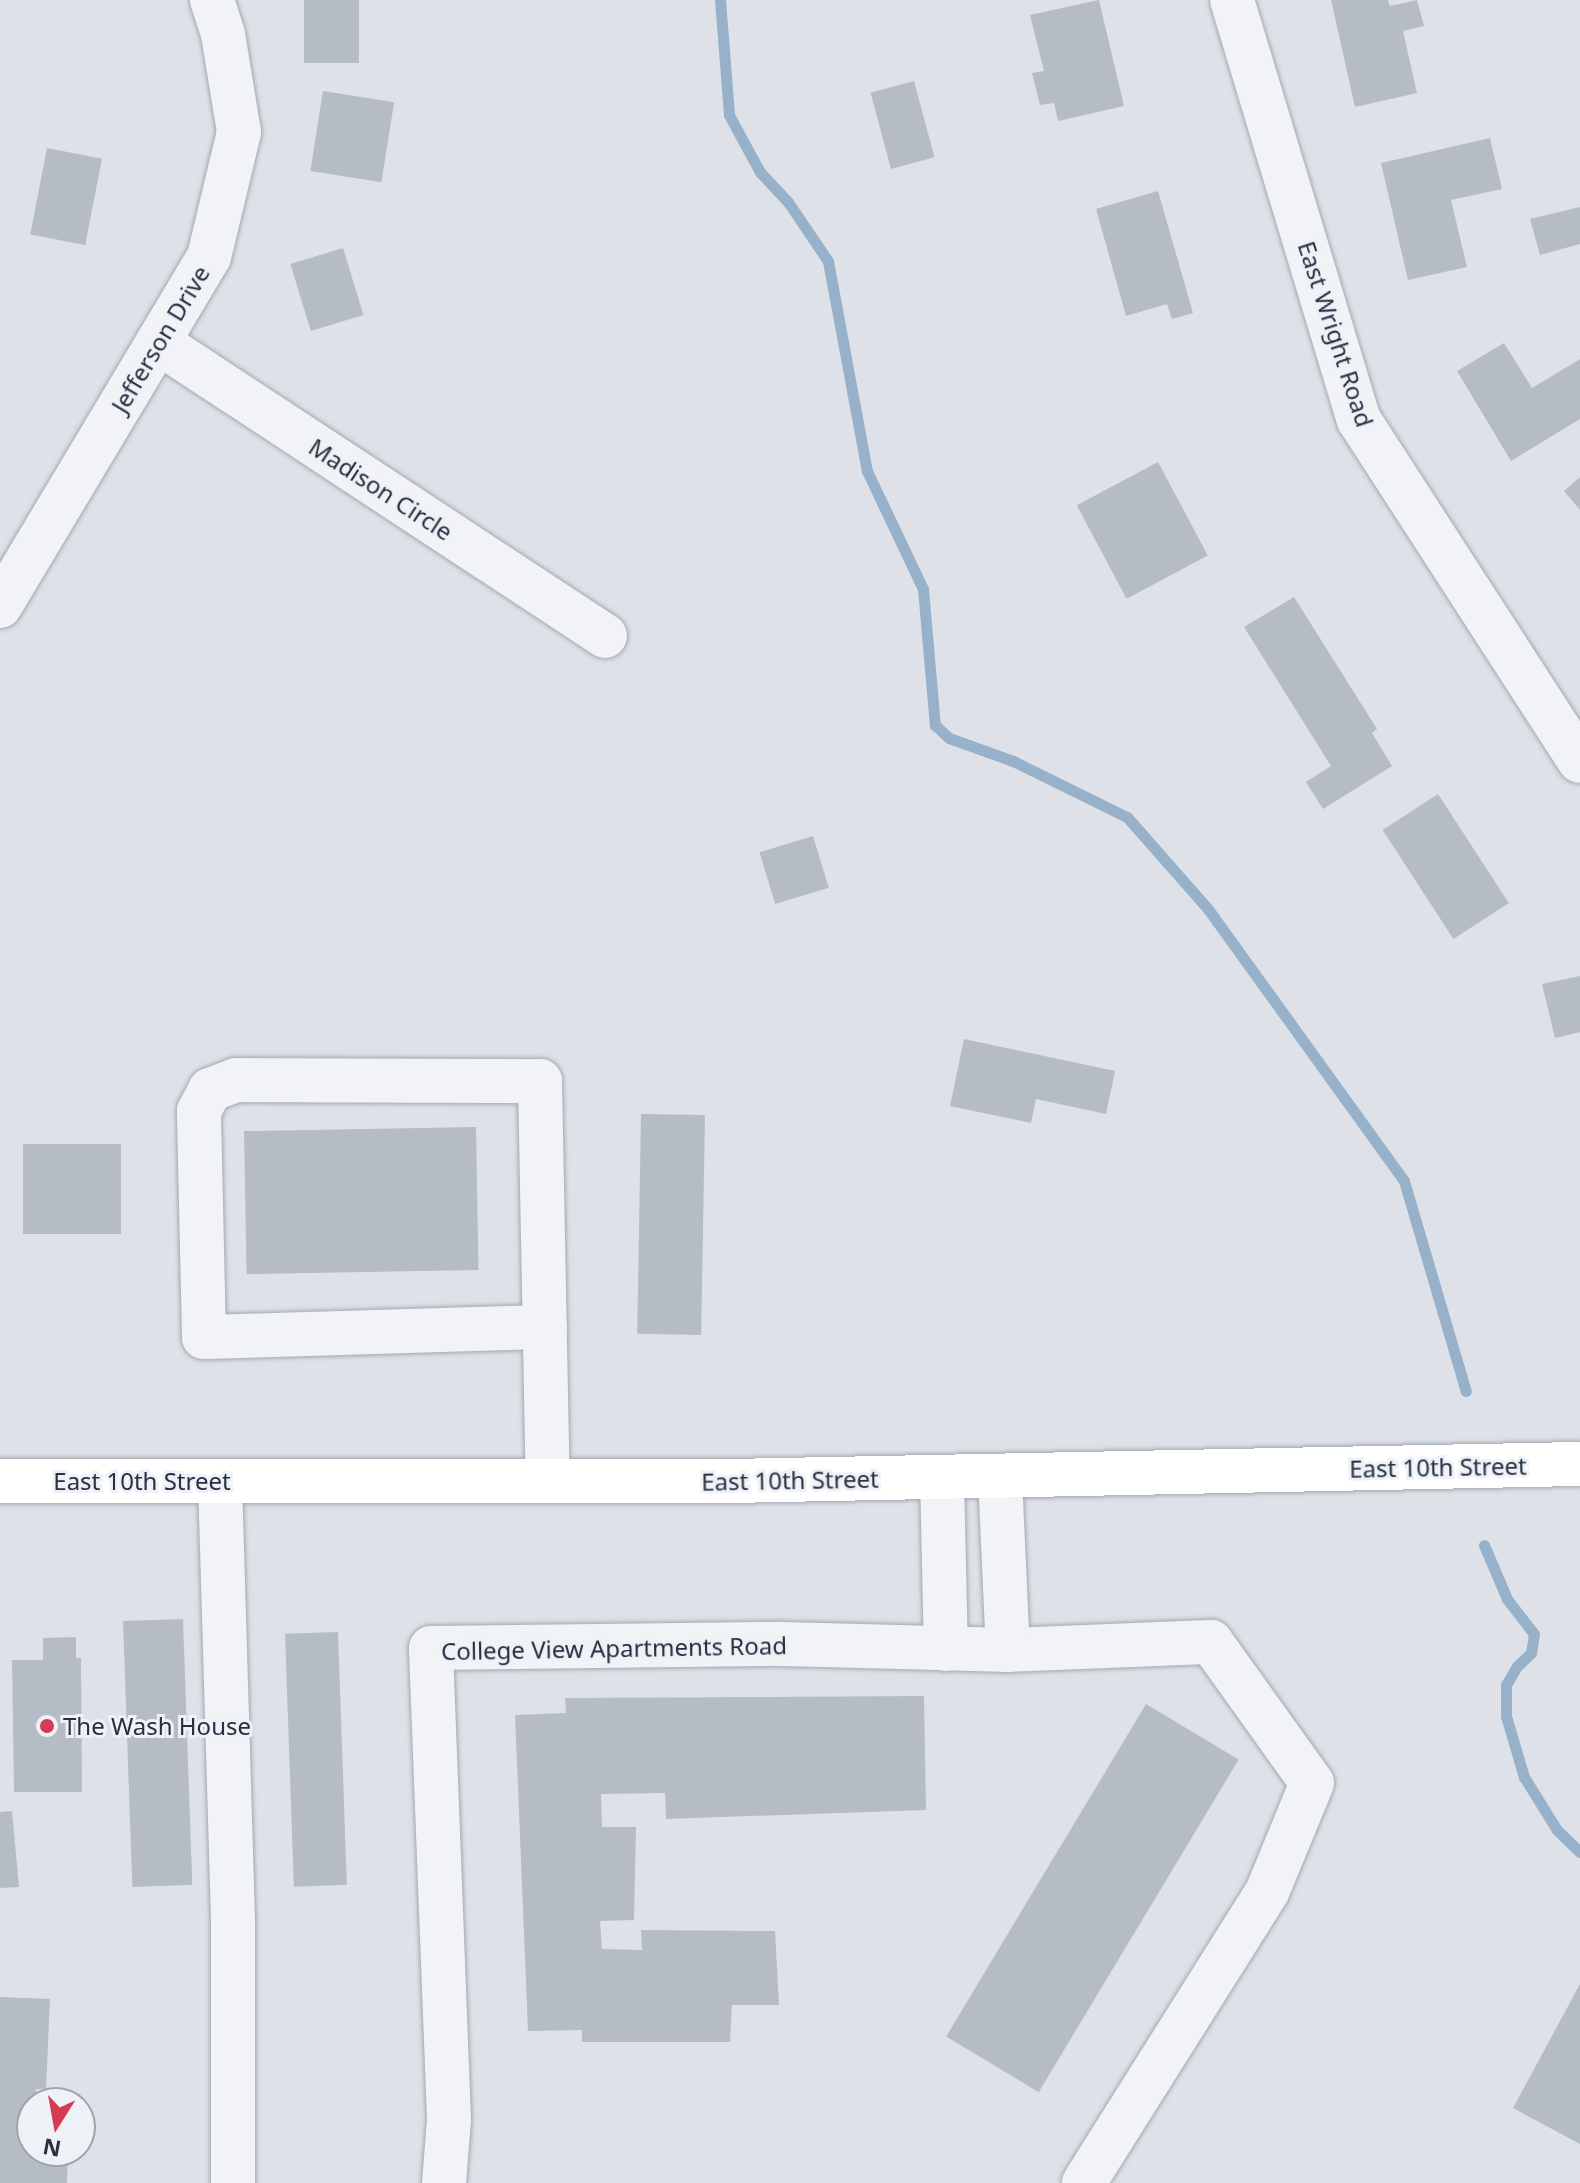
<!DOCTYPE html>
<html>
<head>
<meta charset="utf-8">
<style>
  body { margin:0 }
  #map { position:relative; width:1580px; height:2183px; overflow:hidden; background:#dee2e8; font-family:"Noto Sans",sans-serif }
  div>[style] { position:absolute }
  .stream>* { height:11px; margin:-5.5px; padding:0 5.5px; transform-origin:5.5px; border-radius:5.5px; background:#97b1cb }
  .building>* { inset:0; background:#b5bcc5; transform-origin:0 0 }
  .roads { filter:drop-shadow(0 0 2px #a3a9b2) drop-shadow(0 0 2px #a3a9b2) }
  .minor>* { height:44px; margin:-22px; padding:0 22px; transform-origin:22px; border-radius:22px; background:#f1f3f7 }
  .major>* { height:44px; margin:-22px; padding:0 22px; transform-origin:22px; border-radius:22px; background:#fff }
  .dots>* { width:22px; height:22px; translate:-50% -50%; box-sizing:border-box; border:4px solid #eef1f6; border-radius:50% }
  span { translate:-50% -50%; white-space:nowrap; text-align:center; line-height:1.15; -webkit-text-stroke:6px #eef1f6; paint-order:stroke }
  .street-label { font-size:24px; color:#263040 }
  .poi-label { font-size:24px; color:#263040 }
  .left { translate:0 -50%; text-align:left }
  .north { position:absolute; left:16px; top:2087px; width:80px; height:80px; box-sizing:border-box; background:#eef1f6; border:2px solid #9ea4ad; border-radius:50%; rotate:191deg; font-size:22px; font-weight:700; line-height:32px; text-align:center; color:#263040 }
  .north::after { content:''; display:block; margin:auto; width:28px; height:36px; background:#d43c56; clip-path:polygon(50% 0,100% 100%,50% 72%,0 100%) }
</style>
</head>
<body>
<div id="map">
  <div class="stream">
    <i style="left:720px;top:0;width:115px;rotate:85.5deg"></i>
    <i style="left:729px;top:115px;width:65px;rotate:61.5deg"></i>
    <i style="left:760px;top:172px;width:41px;rotate:47deg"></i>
    <i style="left:788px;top:202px;width:71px;rotate:55.9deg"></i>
    <i style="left:828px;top:261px;width:214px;rotate:79.5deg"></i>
    <i style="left:867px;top:471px;width:131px;rotate:64.6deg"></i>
    <i style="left:923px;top:589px;width:137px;rotate:85deg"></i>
    <i style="left:935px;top:725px;width:19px;rotate:43deg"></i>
    <i style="left:949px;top:738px;width:68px;rotate:19.8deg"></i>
    <i style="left:1013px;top:761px;width:127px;rotate:26.2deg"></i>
    <i style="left:1127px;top:817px;width:123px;rotate:48.6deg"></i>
    <i style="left:1208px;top:909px;width:335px;rotate:54.2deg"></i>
    <i style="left:1404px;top:1181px;width:219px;rotate:73.6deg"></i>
    <i style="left:1484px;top:1545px;width:59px;rotate:66.9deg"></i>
    <i style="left:1507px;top:1599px;width:44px;rotate:52.4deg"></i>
    <i style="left:1534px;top:1634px;width:19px;rotate:99deg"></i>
    <i style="left:1531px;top:1653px;width:19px;rotate:137deg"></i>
    <i style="left:1517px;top:1666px;width:22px;rotate:120deg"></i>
    <i style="left:1506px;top:1685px;width:31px;rotate:90deg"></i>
    <i style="left:1506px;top:1716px;width:64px;rotate:73.6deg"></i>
    <i style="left:1524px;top:1777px;width:62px;rotate:58.1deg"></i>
    <i style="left:1557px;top:1830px;width:32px;rotate:44deg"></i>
  </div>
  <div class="building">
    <i style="left:304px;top:0;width:55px;height:63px"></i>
    <i style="clip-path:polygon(1099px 0,1124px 106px,1058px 121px,1054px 103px,1040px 105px,1032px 73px,1044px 71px,1030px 15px)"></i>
    <i style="clip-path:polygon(1331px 0,1388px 0,1390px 6px,1417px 0,1424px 26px,1403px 31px,1417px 93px,1355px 107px)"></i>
    <i style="left:914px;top:81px;width:79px;height:45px;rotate:75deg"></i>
    <i style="left:323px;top:91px;width:72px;height:81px;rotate:9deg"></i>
    <i style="clip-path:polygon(1490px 138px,1502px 189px,1451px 200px,1467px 267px,1408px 280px,1381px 163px)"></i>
    <i style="left:47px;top:148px;width:56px;height:88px;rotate:11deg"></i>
    <i style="clip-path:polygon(1158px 191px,1193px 313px,1172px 319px,1167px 304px,1126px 316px,1096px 209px)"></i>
    <i style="clip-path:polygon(1580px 207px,1580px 244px,1540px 255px,1530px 219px)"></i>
    <i style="left:343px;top:248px;width:70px;height:55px;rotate:73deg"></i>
    <i style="clip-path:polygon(1504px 343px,1532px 388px,1580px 359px,1580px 419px,1511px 461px,1457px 371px)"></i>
    <i style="left:1158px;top:462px;width:106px;height:92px;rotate:62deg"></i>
    <i style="clip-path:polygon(1580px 477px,1580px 510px,1564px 491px)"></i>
    <i style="clip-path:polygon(1294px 597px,1377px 729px,1372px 733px,1392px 766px,1323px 809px,1306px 782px,1331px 766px,1244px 627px)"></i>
    <i style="left:1438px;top:794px;width:130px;height:66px;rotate:57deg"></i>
    <i style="left:813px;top:836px;width:54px;height:56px;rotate:73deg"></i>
    <i style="clip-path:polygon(1580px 976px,1580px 1032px,1555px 1038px,1542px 984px)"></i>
    <i style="clip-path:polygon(964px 1039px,1115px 1071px,1106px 1114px,1036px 1099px,1031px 1123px,950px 1106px)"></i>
    <i style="left:705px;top:1115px;width:220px;height:64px;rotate:91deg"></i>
    <i style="left:476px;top:1127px;width:143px;height:232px;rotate:89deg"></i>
    <i style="left:23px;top:1144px;width:98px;height:90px"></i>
    <i style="left:183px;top:1619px;width:266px;height:60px;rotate:88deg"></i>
    <i style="left:338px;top:1632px;width:253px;height:53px;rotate:88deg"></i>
    <i style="clip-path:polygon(76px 1637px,76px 1658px,81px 1658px,82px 1792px,14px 1792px,12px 1660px,43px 1660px,43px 1638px)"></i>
    <i style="clip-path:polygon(924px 1696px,926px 1810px,666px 1819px,665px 1793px,601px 1794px,602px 1827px,636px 1827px,634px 1920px,600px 1921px,602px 1949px,642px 1950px,641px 1930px,775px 1931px,779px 2005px,732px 2005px,730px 2042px,582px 2042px,582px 2030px,528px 2031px,515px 1715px,566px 1713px,565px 1698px)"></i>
    <i style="left:1146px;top:1704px;width:108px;height:388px;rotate:31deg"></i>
    <i style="clip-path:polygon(12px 1811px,19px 1887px,0 1888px,0 1812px)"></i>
    <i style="clip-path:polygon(1580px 1984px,1580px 2144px,1513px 2108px)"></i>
    <i style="clip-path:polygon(0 1997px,50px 1999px,46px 2089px,36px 2089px,36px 2103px,32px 2103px,32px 2151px,68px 2151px,67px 2183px,0 2183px)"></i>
  </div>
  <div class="roads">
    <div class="minor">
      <i style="left:1232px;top:0;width:439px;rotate:73.2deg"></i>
      <i style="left:1359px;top:420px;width:406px;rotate:57.1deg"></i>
      <i style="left:158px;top:342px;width:535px;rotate:33.33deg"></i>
      <i style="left:0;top:606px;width:407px;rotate:-59.1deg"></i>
      <i style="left:209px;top:257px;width:129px;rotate:-76.5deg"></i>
      <i style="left:239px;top:132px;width:99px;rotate:-99.3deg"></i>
      <i style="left:223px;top:34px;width:36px;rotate:-108deg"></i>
      <i style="left:545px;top:1327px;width:341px;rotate:178.3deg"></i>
      <i style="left:204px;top:1337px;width:226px;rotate:-91.3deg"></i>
      <i style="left:199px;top:1111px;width:24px;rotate:-62deg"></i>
      <i style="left:210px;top:1090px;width:28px;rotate:-21deg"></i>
      <i style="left:236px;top:1080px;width:304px;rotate:0.2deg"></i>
      <i style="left:540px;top:1081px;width:400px;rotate:88.9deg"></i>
      <i style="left:942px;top:1477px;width:172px;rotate:88.7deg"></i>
      <i style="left:1000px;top:1477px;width:173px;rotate:87.4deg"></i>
      <i style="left:1008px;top:1650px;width:203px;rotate:-2.3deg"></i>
      <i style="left:1211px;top:1642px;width:173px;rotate:54.4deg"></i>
      <i style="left:1312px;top:1783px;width:118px;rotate:112.4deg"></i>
      <i style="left:1267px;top:1892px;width:344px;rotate:122.2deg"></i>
      <i style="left:220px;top:1481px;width:437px;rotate:88.3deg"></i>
      <i style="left:233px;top:1918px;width:265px;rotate:90deg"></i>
      <i style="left:444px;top:2183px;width:64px;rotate:-85.5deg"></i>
      <i style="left:449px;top:2119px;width:471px;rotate:-92.2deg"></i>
      <i style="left:431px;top:1648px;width:351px;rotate:-0.7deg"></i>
      <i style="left:782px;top:1644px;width:226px;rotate:1.5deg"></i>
    </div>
    <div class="major">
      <i style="left:0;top:1481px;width:731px"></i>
      <i style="left:731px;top:1481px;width:849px;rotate:-1.15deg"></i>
    </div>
  </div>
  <div class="dots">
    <i style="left:47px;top:1726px;background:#d43c56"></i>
  </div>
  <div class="street-label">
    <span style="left:1336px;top:334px;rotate:72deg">East Wright Road</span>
    <span style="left:160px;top:339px;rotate:-59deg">Jefferson Drive</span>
    <span style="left:381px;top:489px;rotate:33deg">Madison Circle</span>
    <span style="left:1438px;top:1467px;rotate:-1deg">East 10th Street</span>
    <span style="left:790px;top:1480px;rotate:-1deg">East 10th Street</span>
    <span style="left:142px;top:1481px">East 10th Street</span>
    <span style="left:614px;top:1648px;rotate:-1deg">College View Apartments Road</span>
  </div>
  <div class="poi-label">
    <span class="left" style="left:63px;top:1726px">The Wash House</span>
  </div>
  <div class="north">N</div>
</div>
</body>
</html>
